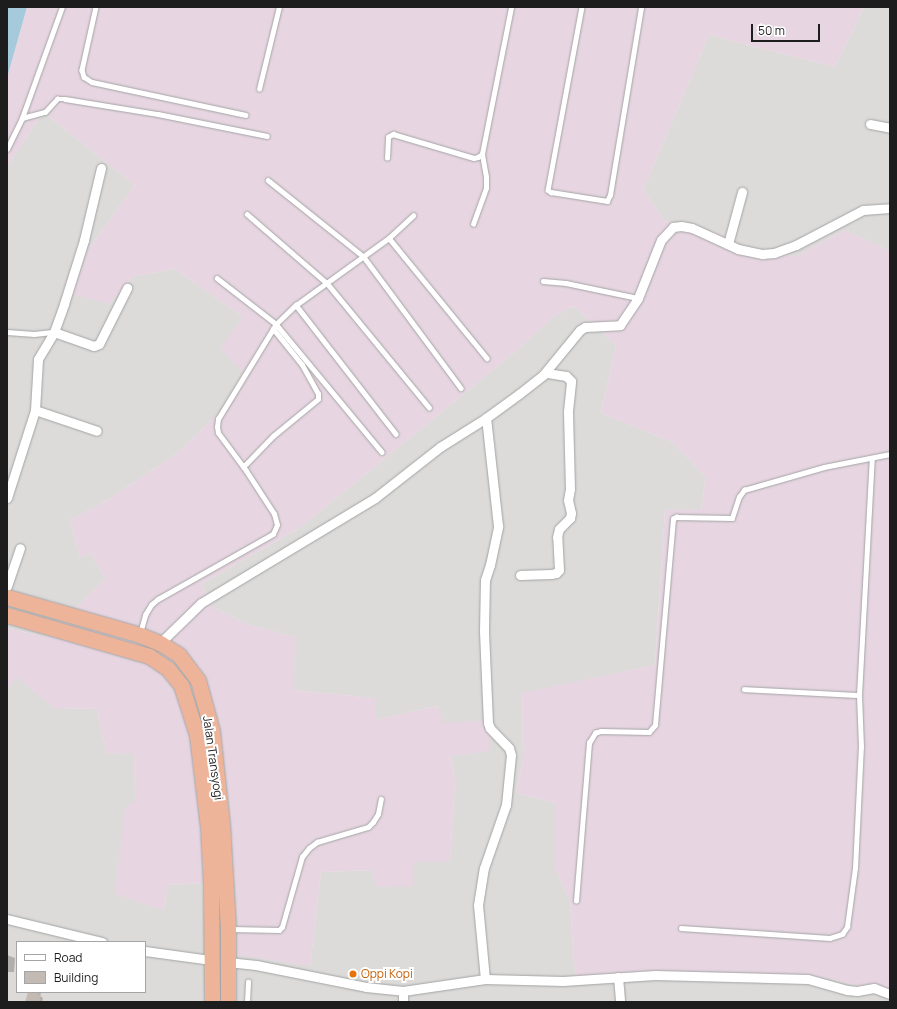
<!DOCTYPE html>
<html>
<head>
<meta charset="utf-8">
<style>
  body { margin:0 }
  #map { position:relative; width:897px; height:1009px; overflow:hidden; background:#eeece4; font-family:Manrope,sans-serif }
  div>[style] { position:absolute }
  .residential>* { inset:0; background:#dcdbda }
  .industrial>* { inset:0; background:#e7d6e2 }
  .water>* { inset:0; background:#a5cadb }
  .shadow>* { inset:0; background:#0003; transform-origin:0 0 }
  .building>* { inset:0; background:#c3bbb3 }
  .roads { filter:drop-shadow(0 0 1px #a4a4a4) drop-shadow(0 0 1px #a4a4a4) }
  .service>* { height:4.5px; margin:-2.25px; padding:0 2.25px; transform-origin:2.25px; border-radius:2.25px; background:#fff }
  .minor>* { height:9px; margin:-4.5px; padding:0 4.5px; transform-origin:4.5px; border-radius:4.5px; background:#fff }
  .trunk>* { height:15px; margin:-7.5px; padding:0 7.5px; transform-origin:7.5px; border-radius:7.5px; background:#eeb49a }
  .dots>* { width:11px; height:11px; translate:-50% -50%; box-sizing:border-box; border:2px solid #fff; border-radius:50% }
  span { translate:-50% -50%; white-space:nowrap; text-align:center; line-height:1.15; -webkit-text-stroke:4px #fff; paint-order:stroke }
  .street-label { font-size:12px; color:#1d1d1d }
  .food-label { font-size:12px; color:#c56008 }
  .left { translate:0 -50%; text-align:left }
  .frame { position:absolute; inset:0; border:8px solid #1d1d1d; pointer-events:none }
  .legend { position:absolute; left:16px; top:941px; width:130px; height:52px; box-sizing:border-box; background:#fff; border:1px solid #a5a5a5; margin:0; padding:5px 7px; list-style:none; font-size:12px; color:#1d1d1d }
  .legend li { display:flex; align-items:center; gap:8px; height:20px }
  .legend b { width:20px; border:1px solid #a5a5a5 }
  .scale { position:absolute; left:751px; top:24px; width:69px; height:18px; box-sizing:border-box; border:2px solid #1d1d1d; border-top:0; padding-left:5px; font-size:12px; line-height:14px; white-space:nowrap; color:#1d1d1d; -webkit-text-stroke:3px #fff; paint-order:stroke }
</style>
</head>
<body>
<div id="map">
  <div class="residential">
    <i style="clip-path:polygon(864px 7px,890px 7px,890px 251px,845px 230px,797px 256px,758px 255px,718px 233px,665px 221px,643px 190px,709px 35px,835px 67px)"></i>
    <i style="clip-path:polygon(43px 112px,135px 185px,90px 247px,109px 304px,134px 276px,175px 269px,243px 317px,247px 375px,224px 408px,178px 453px,106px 501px,70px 520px,80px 557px,91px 553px,105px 579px,46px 637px,7px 628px,7px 167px)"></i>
    <i style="clip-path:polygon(evenodd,574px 306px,616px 345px,601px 413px,672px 442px,706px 477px,701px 510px,665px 510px,655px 665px,522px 694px,523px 758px,516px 793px,555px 803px,555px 868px,570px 901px,575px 976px,666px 973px,818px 976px,863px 987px,890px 991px,890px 1002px,7px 1002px,7px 691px,17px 676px,54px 708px,97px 709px,107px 754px,134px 752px,135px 801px,163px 910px,168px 885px,236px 881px,310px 966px,321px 872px,372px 870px,413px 886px,413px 862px,450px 861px,455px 782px,451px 756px,437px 706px,375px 720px,375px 698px,293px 690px,295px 637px,247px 624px,213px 607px,201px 584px,301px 527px,515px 352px,553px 317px,574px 306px,17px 942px,145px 942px,145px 992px,17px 992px,17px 942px)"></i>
  </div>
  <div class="industrial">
    <i style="clip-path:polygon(27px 7px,864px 7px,835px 67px,709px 35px,643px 190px,665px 221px,718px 233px,758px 255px,797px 256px,845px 230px,890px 251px,890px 991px,863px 987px,818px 976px,666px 973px,575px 976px,570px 901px,555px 868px,555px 803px,516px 793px,523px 758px,522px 693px,655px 665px,665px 510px,701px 510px,706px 477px,672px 442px,601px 413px,616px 345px,574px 306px,553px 317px,515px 352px,301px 527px,201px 584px,213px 607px,247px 624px,295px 637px,294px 690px,375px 698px,375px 720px,437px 706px,443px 723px,490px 720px,489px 751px,451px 756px,455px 782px,450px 862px,413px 862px,413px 886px,377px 887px,371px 870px,321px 872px,310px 966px,237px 955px,236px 881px,168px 885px,163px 910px,115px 894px,125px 808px,135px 801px,134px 753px,107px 754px,97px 709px,54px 708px,17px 677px,7px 691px,7px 628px,46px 637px,105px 579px,91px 553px,80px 557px,70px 520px,106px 501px,178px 453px,224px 408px,247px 375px,220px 349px,243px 317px,175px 269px,134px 276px,109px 304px,72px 294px,90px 247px,135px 185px,43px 112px,7px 167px,7px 78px)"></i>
  </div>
  <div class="water">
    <i style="clip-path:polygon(7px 7px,27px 7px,7px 78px)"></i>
  </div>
  <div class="shadow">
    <i style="clip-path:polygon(7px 955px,15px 958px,14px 972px,7px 972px)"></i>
    <i style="clip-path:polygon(32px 992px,41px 993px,40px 996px,43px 998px,42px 1002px,26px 1002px)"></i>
    <i style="left:268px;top:1001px;width:27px;height:1px"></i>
  </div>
  <div class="building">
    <i style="clip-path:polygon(28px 992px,38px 992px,38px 994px,41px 995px,39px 1002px,25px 1002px)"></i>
  </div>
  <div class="roads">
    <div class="service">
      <i style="left:96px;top:7px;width:65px;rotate:102.5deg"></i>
      <i style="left:82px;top:70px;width:7px;rotate:74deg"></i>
      <i style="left:84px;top:77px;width:9px;rotate:32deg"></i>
      <i style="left:92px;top:82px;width:157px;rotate:12.1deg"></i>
      <i style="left:582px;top:7px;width:186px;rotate:100.5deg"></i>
      <i style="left:548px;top:190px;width:4px;rotate:34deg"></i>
      <i style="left:551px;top:192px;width:57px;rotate:9.1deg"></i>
      <i style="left:607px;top:201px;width:7px;rotate:-63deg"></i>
      <i style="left:610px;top:195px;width:191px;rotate:-80.6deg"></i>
      <i style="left:259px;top:89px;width:84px;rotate:-76.3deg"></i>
      <i style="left:22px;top:118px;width:24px;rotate:-15deg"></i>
      <i style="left:45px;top:112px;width:18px;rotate:-47deg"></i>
      <i style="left:57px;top:99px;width:8px"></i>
      <i style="left:65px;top:99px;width:94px;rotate:9.2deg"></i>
      <i style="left:158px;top:114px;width:111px;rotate:11.4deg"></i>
      <i style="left:7px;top:149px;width:34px;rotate:-64deg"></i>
      <i style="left:22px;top:118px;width:118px;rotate:-70.2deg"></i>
      <i style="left:387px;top:158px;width:21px;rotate:-87deg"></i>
      <i style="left:388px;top:137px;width:6px;rotate:-31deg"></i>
      <i style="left:393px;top:134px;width:84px;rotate:16.5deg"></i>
      <i style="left:474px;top:158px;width:4px;rotate:-14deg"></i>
      <i style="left:478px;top:157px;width:5px;rotate:-37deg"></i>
      <i style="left:482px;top:154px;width:150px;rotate:-78.8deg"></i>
      <i style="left:268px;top:180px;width:123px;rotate:38.7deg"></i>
      <i style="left:364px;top:257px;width:163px;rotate:53.5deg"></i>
      <i style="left:247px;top:214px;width:106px;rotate:40.8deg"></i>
      <i style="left:327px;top:283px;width:161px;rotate:50.6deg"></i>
      <i style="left:473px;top:224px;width:38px;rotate:-70deg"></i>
      <i style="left:486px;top:188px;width:11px;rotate:-90deg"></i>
      <i style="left:486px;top:177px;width:23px;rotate:-100deg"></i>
      <i style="left:389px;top:238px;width:155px;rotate:50.8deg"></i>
      <i style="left:217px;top:278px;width:75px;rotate:37.9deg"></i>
      <i style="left:276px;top:324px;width:166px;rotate:50.4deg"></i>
      <i style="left:543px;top:281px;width:23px;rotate:5deg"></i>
      <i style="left:566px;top:283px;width:74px;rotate:11.8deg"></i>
      <i style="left:296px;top:305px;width:163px;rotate:52.2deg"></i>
      <i style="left:7px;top:332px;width:27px;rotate:4deg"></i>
      <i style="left:34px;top:334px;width:20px;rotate:-6deg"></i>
      <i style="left:243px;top:467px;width:43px;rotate:-45.9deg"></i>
      <i style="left:273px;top:436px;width:58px;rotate:-39.4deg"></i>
      <i style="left:318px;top:399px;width:5px;rotate:-90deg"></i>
      <i style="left:318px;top:394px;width:33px;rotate:-119deg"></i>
      <i style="left:302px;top:365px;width:46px;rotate:-128.9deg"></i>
      <i style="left:140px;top:633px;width:19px;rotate:-74deg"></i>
      <i style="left:145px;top:615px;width:12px;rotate:-59deg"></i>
      <i style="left:151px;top:605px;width:9px;rotate:-41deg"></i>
      <i style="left:158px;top:599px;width:132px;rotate:-29.5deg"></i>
      <i style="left:273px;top:534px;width:10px;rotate:-66deg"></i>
      <i style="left:277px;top:525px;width:11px;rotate:-105deg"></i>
      <i style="left:274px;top:514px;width:51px;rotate:-123.1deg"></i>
      <i style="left:246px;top:471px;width:47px;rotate:-126.4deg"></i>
      <i style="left:218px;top:433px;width:6px;rotate:-99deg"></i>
      <i style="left:217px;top:427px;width:8px;rotate:-83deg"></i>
      <i style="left:218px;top:419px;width:111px;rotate:-58.6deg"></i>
      <i style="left:276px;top:324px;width:28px;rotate:-44deg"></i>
      <i style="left:296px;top:305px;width:115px;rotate:-35.8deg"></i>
      <i style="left:389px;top:238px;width:33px;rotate:-43deg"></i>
      <i style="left:744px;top:689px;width:115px;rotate:3deg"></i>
      <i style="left:576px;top:901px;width:159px;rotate:-85.3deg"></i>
      <i style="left:589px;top:743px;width:12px;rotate:-59deg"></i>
      <i style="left:595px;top:733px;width:6px;rotate:-18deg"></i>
      <i style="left:601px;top:731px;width:48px;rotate:1.2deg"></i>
      <i style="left:649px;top:732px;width:9px;rotate:-49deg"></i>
      <i style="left:655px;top:725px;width:207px;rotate:-85deg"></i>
      <i style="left:673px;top:519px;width:4px;rotate:-34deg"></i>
      <i style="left:676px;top:517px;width:56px;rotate:1deg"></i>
      <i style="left:732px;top:518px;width:22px;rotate:-72deg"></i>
      <i style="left:739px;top:497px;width:9px;rotate:-54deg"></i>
      <i style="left:744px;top:490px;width:83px;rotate:-16deg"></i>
      <i style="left:824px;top:467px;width:67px;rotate:-11.1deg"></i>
      <i style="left:681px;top:928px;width:149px;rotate:3.8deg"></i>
      <i style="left:830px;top:938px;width:13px;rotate:-18deg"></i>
      <i style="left:842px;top:934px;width:9px;rotate:-54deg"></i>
      <i style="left:847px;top:927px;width:60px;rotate:-82.3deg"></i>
      <i style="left:855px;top:868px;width:121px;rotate:-87.2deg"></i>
      <i style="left:861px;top:747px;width:52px;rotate:-92.2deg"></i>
      <i style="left:859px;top:695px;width:237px;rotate:-86.9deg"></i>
      <i style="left:231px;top:929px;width:48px;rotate:1.2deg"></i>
      <i style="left:279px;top:930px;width:4px;rotate:-45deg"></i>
      <i style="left:282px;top:927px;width:73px;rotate:-74.1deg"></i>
      <i style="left:302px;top:857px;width:11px;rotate:-52deg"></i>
      <i style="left:309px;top:848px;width:10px;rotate:-37deg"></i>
      <i style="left:317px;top:842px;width:53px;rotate:-16.4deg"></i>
      <i style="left:368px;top:827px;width:7px;rotate:-45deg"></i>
      <i style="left:373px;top:822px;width:9px;rotate:-58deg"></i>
      <i style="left:378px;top:814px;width:15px;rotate:-79deg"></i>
      <i style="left:247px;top:1002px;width:20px;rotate:-87deg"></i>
    </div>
    <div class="minor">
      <i style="left:870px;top:124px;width:20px;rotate:11deg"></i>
      <i style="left:728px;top:244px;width:54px;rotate:-74.9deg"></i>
      <i style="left:54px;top:332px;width:42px;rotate:19.3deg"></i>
      <i style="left:94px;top:346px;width:5px;rotate:-22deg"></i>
      <i style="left:99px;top:344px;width:63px;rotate:-63.4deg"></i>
      <i style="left:35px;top:410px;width:65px;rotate:18.7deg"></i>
      <i style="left:7px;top:498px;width:92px;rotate:-72.3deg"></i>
      <i style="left:35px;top:410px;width:51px;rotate:-86.6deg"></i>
      <i style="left:38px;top:359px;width:31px;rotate:-59deg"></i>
      <i style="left:54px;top:332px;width:30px;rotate:-70deg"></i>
      <i style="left:64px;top:304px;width:67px;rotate:-72.6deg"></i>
      <i style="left:84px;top:240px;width:74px;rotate:-76.7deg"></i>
      <i style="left:520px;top:575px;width:31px;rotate:-2deg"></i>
      <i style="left:551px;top:574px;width:5px;rotate:-11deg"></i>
      <i style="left:556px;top:573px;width:4px;rotate:-45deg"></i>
      <i style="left:559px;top:570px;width:33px;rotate:-93deg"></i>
      <i style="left:557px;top:537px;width:8px;rotate:-76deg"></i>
      <i style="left:559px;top:529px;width:16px;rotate:-45deg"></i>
      <i style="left:570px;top:518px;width:5px;rotate:-79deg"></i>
      <i style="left:571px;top:513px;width:13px;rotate:-103deg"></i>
      <i style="left:568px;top:500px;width:11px;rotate:-80deg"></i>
      <i style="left:570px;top:489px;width:78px;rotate:-91.5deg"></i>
      <i style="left:568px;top:411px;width:30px;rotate:-84deg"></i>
      <i style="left:571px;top:381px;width:7px;rotate:-135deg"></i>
      <i style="left:566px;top:376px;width:20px;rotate:-171deg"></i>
      <i style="left:7px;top:586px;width:40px;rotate:-71.1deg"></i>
      <i style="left:160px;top:643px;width:57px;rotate:-44.3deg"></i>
      <i style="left:201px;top:603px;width:203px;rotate:-31.1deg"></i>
      <i style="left:375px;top:498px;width:83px;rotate:-38.1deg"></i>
      <i style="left:440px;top:447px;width:54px;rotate:-32.2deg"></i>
      <i style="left:486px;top:418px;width:41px;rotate:-36deg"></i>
      <i style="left:519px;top:394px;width:31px;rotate:-38deg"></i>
      <i style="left:543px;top:375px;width:58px;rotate:-50.6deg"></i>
      <i style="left:580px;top:330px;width:6px;rotate:-31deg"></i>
      <i style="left:585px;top:327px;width:35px;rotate:-3deg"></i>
      <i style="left:620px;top:325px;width:32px;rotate:-56deg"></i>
      <i style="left:638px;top:298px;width:62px;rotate:-68.4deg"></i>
      <i style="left:661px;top:240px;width:18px;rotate:-47deg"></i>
      <i style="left:673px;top:227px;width:8px;rotate:-7deg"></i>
      <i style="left:681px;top:226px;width:11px;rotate:10deg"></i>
      <i style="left:692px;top:228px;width:51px;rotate:24.5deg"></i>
      <i style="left:738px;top:249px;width:25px;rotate:12deg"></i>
      <i style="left:762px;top:254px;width:12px;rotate:-5deg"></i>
      <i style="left:774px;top:253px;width:23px;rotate:-20deg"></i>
      <i style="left:796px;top:245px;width:76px;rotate:-27.6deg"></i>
      <i style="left:863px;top:210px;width:27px;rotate:-4deg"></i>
      <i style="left:7px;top:919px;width:98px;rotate:13.6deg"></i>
      <i style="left:145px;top:951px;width:67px;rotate:7.8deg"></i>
      <i style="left:228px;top:962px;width:28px;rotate:6deg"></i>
      <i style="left:256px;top:965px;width:112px;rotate:11.3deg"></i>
      <i style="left:366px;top:987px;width:37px;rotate:6deg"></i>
      <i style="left:403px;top:991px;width:83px;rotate:-8.3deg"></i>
      <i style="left:485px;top:979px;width:78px;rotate:1.5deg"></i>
      <i style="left:563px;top:981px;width:92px;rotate:-3.7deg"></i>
      <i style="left:655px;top:975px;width:153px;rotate:1.5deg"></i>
      <i style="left:808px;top:979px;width:41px;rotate:15.8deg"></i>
      <i style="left:847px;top:990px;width:10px;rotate:6deg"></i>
      <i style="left:857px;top:991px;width:17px;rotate:-10deg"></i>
      <i style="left:874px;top:988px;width:17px;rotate:21deg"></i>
      <i style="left:618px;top:977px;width:25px;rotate:85deg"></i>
      <i style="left:485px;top:979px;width:74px;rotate:-95.4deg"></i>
      <i style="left:478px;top:905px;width:37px;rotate:-81deg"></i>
      <i style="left:484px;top:868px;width:67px;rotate:-70.8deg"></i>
      <i style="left:506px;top:805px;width:50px;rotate:-84.3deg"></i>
      <i style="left:511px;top:755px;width:7px;rotate:-106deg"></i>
      <i style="left:509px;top:748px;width:28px;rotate:-134deg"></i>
      <i style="left:490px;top:728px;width:5px;rotate:-112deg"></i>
      <i style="left:488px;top:723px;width:92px;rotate:-92.5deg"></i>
      <i style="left:484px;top:631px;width:51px;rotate:-88.9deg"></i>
      <i style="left:485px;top:580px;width:16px;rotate:-72deg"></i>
      <i style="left:490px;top:565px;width:40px;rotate:-78deg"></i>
      <i style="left:498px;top:526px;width:109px;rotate:-96.3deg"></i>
      <i style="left:403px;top:1002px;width:11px;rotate:-90deg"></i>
    </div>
    <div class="trunk">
      <i style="left:7px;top:597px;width:138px;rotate:15.9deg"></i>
      <i style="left:140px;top:635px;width:22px;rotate:22deg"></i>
      <i style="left:160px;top:643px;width:22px;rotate:32deg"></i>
      <i style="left:179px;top:655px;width:31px;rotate:53deg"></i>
      <i style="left:198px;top:680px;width:53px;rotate:74.6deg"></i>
      <i style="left:212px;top:731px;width:94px;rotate:83.9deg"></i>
      <i style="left:222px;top:824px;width:104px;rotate:86.7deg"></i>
      <i style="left:228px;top:928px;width:74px;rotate:90deg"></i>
      <i style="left:7px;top:615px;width:148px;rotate:16.1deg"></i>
      <i style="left:149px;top:656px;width:23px;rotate:34deg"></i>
      <i style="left:168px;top:669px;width:21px;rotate:51deg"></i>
      <i style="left:181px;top:685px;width:52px;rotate:72.3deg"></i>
      <i style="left:197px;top:735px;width:93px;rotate:83.2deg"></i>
      <i style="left:208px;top:827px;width:57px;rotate:87deg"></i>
      <i style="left:211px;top:884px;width:118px;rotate:89.5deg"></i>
    </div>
  </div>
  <div class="dots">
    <i style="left:353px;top:974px;background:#e8710a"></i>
  </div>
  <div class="street-label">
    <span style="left:213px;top:758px;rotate:82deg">Jalan Transyogi</span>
  </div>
  <div class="food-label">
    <span class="left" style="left:361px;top:974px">Oppi Kopi</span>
  </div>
  <div class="frame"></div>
  <ul class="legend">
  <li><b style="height:5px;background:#fff"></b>Road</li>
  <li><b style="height:11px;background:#c3bbb3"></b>Building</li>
  </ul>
  <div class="scale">50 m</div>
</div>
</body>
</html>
